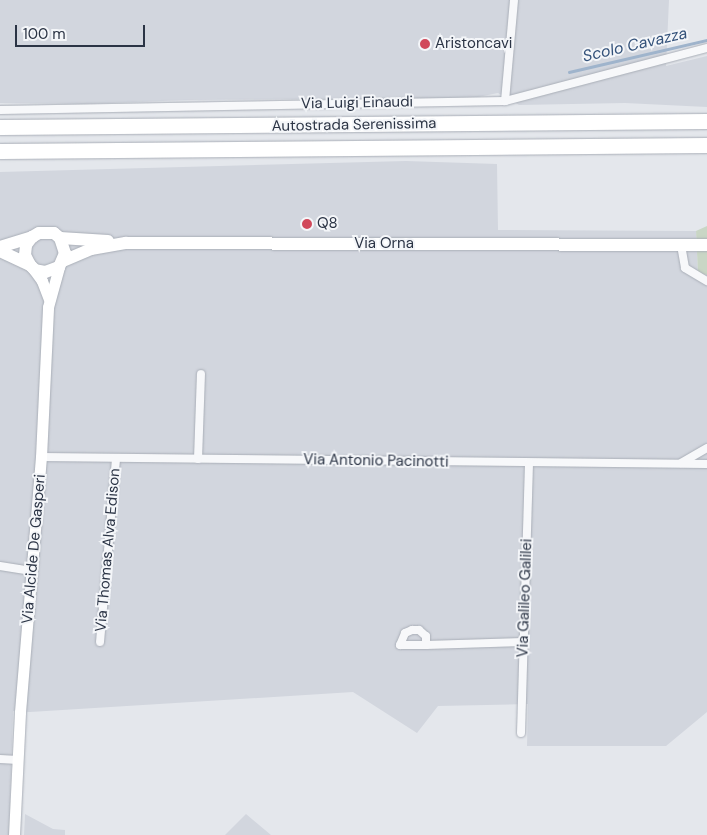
<!DOCTYPE html>
<html>
<head>
<meta charset="utf-8">
<style>
  body { margin:0 }
  #map { position:relative; width:707px; height:835px; overflow:hidden; background:#e4e7ec; font-family:"DM Sans",sans-serif }
  div>[style] { position:absolute }
  .built>* { inset:0; background:#d2d6de }
  .green>* { inset:0; background:#c9d6c5 }
  .stream>* { height:2.5px; margin:-1.25px; padding:0 1.25px; transform-origin:1.25px; border-radius:1.25px; background:#9fb4cc }
  .roads { filter:drop-shadow(0 0 1px #a9aeb7) drop-shadow(0 0 1px #a9aeb7) }
  .street>* { height:8px; margin:-4px; padding:0 4px; transform-origin:4px; border-radius:4px; background:#f7f8fa }
  .secondary>* { height:11px; margin:-5.5px; padding:0 5.5px; transform-origin:5.5px; border-radius:5.5px; background:#fff }
  .primary>* { height:12px; margin:-6px; padding:0 6px; transform-origin:6px; border-radius:6px; background:#fff }
  .highway>* { height:15px; margin:-7.5px; padding:0 7.5px; transform-origin:7.5px; border-radius:7.5px; background:#fff }
  .dots>* { width:14px; height:14px; translate:-50% -50%; box-sizing:border-box; border:2px solid #f4f6f9; border-radius:50% }
  span { translate:-50% -50%; white-space:nowrap; text-align:center; line-height:1.15; -webkit-text-stroke:4px #f4f6f9; paint-order:stroke }
  .poi-label { font-size:15px; color:#2b3445 }
  .left { translate:0 -50%; text-align:left }
  .street-label { font-size:15px; color:#2b3445 }
  .water-label { font-size:16px; color:#34527a; font-style:italic }
  .scale { position:absolute; left:15px; top:25px; width:130px; height:22px; box-sizing:border-box; border:2px solid #2b3445; border-top:0; padding-left:6px; font-size:15px; line-height:18px; white-space:nowrap; color:#2b3445; -webkit-text-stroke:4px #f4f6f9; paint-order:stroke }
</style>
</head>
<body>
<div id="map">
  <div class="built">
    <i style="clip-path:polygon(0 0,669px 0,666px 66px,707px 56px,707px 107px,625px 103px,519px 105px,498px 93px,473px 98px,189px 100px,84px 104px,0 103px)"></i>
    <i style="clip-path:polygon(406px 161px,497px 164px,498px 230px,696px 231px,698px 273px,707px 275px,707px 712px,666px 746px,527px 746px,528px 704px,438px 706px,417px 733px,353px 692px,30px 712px,13px 711px,9px 835px,0 835px,0 172px)"></i>
    <i style="clip-path:polygon(25px 814px,53px 829px,65px 830px,65px 835px,24px 835px)"></i>
    <i style="clip-path:polygon(246px 814px,271px 835px,225px 835px)"></i>
  </div>
  <div class="green">
    <i style="clip-path:polygon(707px 226px,707px 275px,698px 273px,696px 231px)"></i>
  </div>
  <div class="stream">
    <i style="left:569px;top:72px;width:142px;rotate:-13.1deg"></i>
  </div>
  <div class="roads">
    <div class="street">
      <i style="left:505px;top:101px;width:101px;rotate:-84.9deg"></i>
      <i style="left:0;top:110px;width:505px;rotate:-1.02deg"></i>
      <i style="left:505px;top:101px;width:209px;rotate:-14.7deg"></i>
      <i style="left:681px;top:245px;width:23px;rotate:80deg"></i>
      <i style="left:685px;top:268px;width:26px;rotate:31deg"></i>
      <i style="left:41px;top:457px;width:666px;rotate:0.6deg"></i>
      <i style="left:198px;top:459px;width:85px;rotate:-88deg"></i>
      <i style="left:681px;top:463px;width:30px;rotate:-30deg"></i>
      <i style="left:0;top:566px;width:32px;rotate:9deg"></i>
      <i style="left:100px;top:642px;width:184px;rotate:-85deg"></i>
      <i style="left:426px;top:645px;width:26px;rotate:180deg"></i>
      <i style="left:400px;top:645px;width:13px;rotate:-67deg"></i>
      <i style="left:405px;top:633px;width:8px;rotate:-23deg"></i>
      <i style="left:412px;top:630px;width:7px"></i>
      <i style="left:419px;top:630px;width:9px;rotate:41deg"></i>
      <i style="left:426px;top:636px;width:9px;rotate:90deg"></i>
      <i style="left:426px;top:645px;width:97px;rotate:-1.8deg"></i>
      <i style="left:521px;top:733px;width:270px;rotate:-88.3deg"></i>
      <i style="left:0;top:759px;width:18px;rotate:3deg"></i>
    </div>
    <div class="secondary">
      <i style="left:32px;top:267px;width:17px;rotate:54deg"></i>
      <i style="left:42px;top:281px;width:19px;rotate:69deg"></i>
      <i style="left:14px;top:835px;width:123px;rotate:-87.2deg"></i>
      <i style="left:20px;top:712px;width:256px;rotate:-85.3deg"></i>
      <i style="left:41px;top:457px;width:150px;rotate:-87.3deg"></i>
      <i style="left:48px;top:307px;width:41px;rotate:-74.6deg"></i>
    </div>
    <div class="primary">
      <i style="left:60px;top:238px;width:16px;rotate:72deg"></i>
      <i style="left:65px;top:253px;width:15px;rotate:113deg"></i>
      <i style="left:59px;top:267px;width:15px;rotate:160deg"></i>
      <i style="left:45px;top:272px;width:10px;rotate:-169deg"></i>
      <i style="left:35px;top:270px;width:7px;rotate:-135deg"></i>
      <i style="left:30px;top:265px;width:11px;rotate:-117deg"></i>
      <i style="left:25px;top:255px;width:10px;rotate:-84deg"></i>
      <i style="left:26px;top:245px;width:10px;rotate:-53deg"></i>
      <i style="left:32px;top:237px;width:8px;rotate:-30deg"></i>
      <i style="left:39px;top:233px;width:15px"></i>
      <i style="left:54px;top:233px;width:8px;rotate:40deg"></i>
      <i style="left:60px;top:238px;width:48px;rotate:3.6deg"></i>
      <i style="left:0;top:247px;width:34px;rotate:-17deg"></i>
      <i style="left:0;top:251px;width:33px;rotate:25deg"></i>
      <i style="left:63px;top:261px;width:30px;rotate:-23deg"></i>
      <i style="left:91px;top:249px;width:36px;rotate:-10deg"></i>
      <i style="left:126px;top:243px;width:581px;rotate:0.2deg"></i>
    </div>
    <div class="highway">
      <i style="left:0;top:127px;width:707px;rotate:-0.49deg"></i>
      <i style="left:0;top:151px;width:707px;rotate:-0.49deg"></i>
    </div>
  </div>
  <div class="dots">
    <i style="left:425px;top:44px;background:#d1495b"></i>
    <i style="left:307px;top:224px;background:#d1495b"></i>
  </div>
  <div class="poi-label">
    <span class="left" style="left:435px;top:44px">Aristoncavi</span>
    <span class="left" style="left:317px;top:224px">Q8</span>
  </div>
  <div class="street-label">
    <span style="left:357px;top:103px;rotate:-1deg">Via Luigi Einaudi</span>
    <span style="left:354px;top:125px;rotate:-1deg">Autostrada Serenissima</span>
    <span style="left:384px;top:244px">Via Orna</span>
    <span style="left:376px;top:461px;rotate:1deg">Via Antonio Pacinotti</span>
    <span style="left:34px;top:549px;rotate:-85deg">Via Alcide De Gasperi</span>
    <span style="left:108px;top:550px;rotate:-85deg">Via Thomas Alva Edison</span>
    <span style="left:525px;top:598px;rotate:-88deg">Via Galileo Galilei</span>
  </div>
  <div class="water-label">
    <span style="left:635px;top:45px;rotate:-13deg">Scolo Cavazza</span>
  </div>
  <div class="scale">100 m</div>
</div>
</body>
</html>
